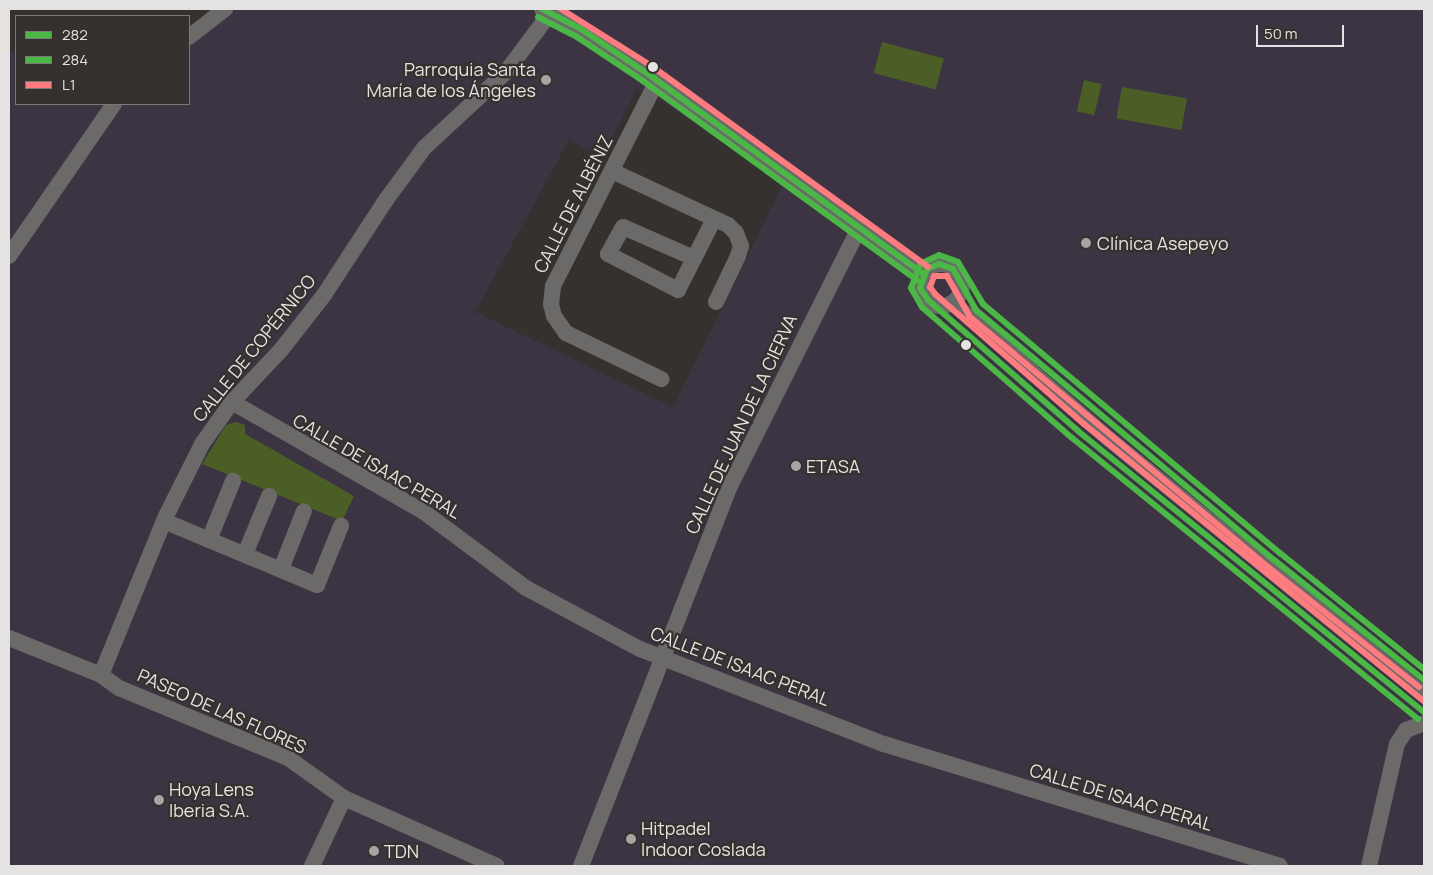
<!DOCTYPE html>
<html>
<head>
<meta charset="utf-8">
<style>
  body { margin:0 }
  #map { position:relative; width:1433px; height:875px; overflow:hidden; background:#34312f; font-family:Manrope,sans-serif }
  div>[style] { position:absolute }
  .industrial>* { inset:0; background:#3c3443 }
  .green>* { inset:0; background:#4a5e26; transform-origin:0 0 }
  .minor>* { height:16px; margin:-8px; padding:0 8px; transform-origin:8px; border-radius:8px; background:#6b6a69 }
  .minor>.ring { margin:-8px; padding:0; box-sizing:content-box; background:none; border:16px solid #6b6a69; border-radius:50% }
  .bus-1>* { height:6px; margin:-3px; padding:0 3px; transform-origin:3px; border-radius:3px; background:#4ab747 }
  .bus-2>* { height:6px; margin:-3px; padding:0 3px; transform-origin:3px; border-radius:3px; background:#4ab747 }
  .bus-3>* { height:6px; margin:-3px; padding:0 3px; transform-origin:3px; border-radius:3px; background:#fe7b80 }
  .dots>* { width:14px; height:14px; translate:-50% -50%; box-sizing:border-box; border:2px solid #35312e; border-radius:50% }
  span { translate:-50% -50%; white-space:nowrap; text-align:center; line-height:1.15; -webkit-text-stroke:4.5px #35312e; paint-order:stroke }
  .poi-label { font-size:18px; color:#e5e3e1 }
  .right { translate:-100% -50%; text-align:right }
  .left { translate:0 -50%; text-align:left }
  .street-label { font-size:18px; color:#e5e3e1 }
  .frame { position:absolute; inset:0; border:10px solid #e5e3e1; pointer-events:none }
  .legend { position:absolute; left:15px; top:15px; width:175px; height:90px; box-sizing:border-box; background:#35312e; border:1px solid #7b7876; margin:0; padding:6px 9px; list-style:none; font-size:15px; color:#e5e3e1 }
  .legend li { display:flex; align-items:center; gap:10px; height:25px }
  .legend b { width:25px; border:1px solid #7b7876 }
  .scale { position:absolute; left:1256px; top:25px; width:88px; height:22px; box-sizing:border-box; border:2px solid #e5e3e1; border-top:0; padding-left:6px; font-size:15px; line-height:18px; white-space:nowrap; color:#e5e3e1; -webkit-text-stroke:4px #35312e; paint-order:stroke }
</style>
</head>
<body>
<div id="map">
  <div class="industrial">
    <i style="clip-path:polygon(evenodd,236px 9px,1424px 9px,1424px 866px,9px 866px,9px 50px,16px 54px,16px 104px,110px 104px,119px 107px,123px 104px,189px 104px,189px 46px,236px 9px,637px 88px,663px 102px,777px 179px,782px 186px,673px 407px,475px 312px,569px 140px,603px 157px,637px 88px)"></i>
  </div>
  <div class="green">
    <i style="left:882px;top:42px;width:64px;height:32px;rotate:15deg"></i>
    <i style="left:1084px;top:80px;width:18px;height:32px;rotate:13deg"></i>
    <i style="left:1122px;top:87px;width:66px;height:32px;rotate:10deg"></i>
    <i style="clip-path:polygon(236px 422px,245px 425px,245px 434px,354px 496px,342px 521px,202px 464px,226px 425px)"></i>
  </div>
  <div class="minor">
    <i style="left:542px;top:9px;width:44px;rotate:27.1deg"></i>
    <i style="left:581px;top:29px;width:81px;rotate:33.9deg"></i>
    <i style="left:648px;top:74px;width:340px;rotate:36deg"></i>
    <i style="left:189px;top:37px;width:46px;rotate:-37.9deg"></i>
    <i style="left:657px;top:81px;width:230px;rotate:116.9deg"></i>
    <i style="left:553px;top:286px;width:18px;rotate:96deg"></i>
    <i style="left:551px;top:304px;width:12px;rotate:76deg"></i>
    <i style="left:554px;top:316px;width:21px;rotate:55deg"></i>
    <i style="left:566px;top:333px;width:106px;rotate:25.8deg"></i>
    <i style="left:612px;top:171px;width:128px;rotate:25deg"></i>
    <i style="left:728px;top:225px;width:11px;rotate:45deg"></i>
    <i style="left:736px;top:233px;width:14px;rotate:69deg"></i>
    <i style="left:741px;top:246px;width:10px;rotate:107deg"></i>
    <i style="left:738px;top:256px;width:51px;rotate:115.6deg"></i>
    <i style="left:9px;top:256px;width:185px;rotate:-55.4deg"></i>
    <i style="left:694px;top:258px;width:77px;rotate:-156.4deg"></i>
    <i style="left:623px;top:227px;width:31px;rotate:119deg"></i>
    <i style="left:608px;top:254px;width:79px;rotate:27.2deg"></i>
    <i style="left:678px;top:290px;width:80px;rotate:-63.1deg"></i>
    <i class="ring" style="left:920px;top:264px;width:26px;height:26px"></i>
    <i style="left:953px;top:303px;width:207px;rotate:41.1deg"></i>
    <i style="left:1109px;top:439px;width:406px;rotate:39.1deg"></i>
    <i style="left:232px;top:402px;width:221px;rotate:29.8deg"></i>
    <i style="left:424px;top:512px;width:127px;rotate:36.7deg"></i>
    <i style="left:526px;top:588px;width:129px;rotate:28.2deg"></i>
    <i style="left:640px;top:649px;width:262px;rotate:21.3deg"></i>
    <i style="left:884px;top:744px;width:414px;rotate:17.1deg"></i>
    <i style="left:164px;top:521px;width:166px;rotate:22.7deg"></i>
    <i style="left:317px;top:585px;width:64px;rotate:-67.9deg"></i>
    <i style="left:209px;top:540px;width:64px;rotate:-67.9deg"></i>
    <i style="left:245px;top:554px;width:63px;rotate:-67.5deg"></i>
    <i style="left:281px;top:569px;width:62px;rotate:-68.4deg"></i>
    <i style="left:9px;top:638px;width:99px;rotate:21.9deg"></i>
    <i style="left:101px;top:675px;width:22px;rotate:36deg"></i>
    <i style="left:119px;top:688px;width:183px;rotate:22.5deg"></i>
    <i style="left:288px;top:758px;width:69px;rotate:35.5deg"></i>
    <i style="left:344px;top:798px;width:167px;rotate:24deg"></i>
    <i style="left:101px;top:675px;width:172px;rotate:-67.8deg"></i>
    <i style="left:166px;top:516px;width:80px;rotate:-63.4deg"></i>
    <i style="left:202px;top:444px;width:52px;rotate:-54.5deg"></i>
    <i style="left:232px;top:402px;width:71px;rotate:-46.7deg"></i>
    <i style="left:281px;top:350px;width:70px;rotate:-52deg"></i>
    <i style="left:324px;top:295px;width:113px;rotate:-56.9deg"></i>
    <i style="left:386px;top:200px;width:64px;rotate:-53.8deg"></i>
    <i style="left:424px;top:148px;width:112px;rotate:-42.8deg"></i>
    <i style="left:506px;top:72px;width:75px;rotate:-53.1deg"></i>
    <i style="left:312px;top:866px;width:75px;rotate:-64.8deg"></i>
    <i style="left:581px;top:866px;width:408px;rotate:-68.6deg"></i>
    <i style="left:730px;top:486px;width:291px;rotate:-63.4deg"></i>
    <i style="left:1369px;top:866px;width:125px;rotate:-77.1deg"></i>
    <i style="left:1397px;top:744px;width:17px;rotate:-57deg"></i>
    <i style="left:1406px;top:730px;width:19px;rotate:-21deg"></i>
  </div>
  <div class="bus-1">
    <i style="left:542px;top:9px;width:44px;rotate:27.1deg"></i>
    <i style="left:581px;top:29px;width:81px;rotate:33.9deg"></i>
    <i style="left:648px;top:74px;width:340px;rotate:36deg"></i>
    <i style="left:1424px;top:680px;width:192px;rotate:-141.3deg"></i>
    <i style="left:1274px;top:560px;width:389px;rotate:-140deg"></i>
    <i style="left:976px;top:310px;width:47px;rotate:-119.3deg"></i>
    <i style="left:953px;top:269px;width:15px;rotate:-160deg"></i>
    <i style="left:939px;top:264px;width:13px;rotate:157deg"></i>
    <i style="left:927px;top:269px;width:20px;rotate:110deg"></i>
    <i style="left:920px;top:288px;width:14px;rotate:56deg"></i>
    <i style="left:928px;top:300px;width:199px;rotate:41.1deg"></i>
    <i style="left:1078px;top:431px;width:446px;rotate:39.1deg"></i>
  </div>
  <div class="bus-2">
    <i style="left:538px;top:17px;width:44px;rotate:27.1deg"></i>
    <i style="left:577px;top:37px;width:79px;rotate:33.7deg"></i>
    <i style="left:643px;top:81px;width:340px;rotate:36deg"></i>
    <i style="left:1418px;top:719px;width:446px;rotate:-140.9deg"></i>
    <i style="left:1072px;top:438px;width:199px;rotate:-138.9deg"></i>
    <i style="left:922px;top:307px;width:22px;rotate:-120deg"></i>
    <i style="left:911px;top:288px;width:26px;rotate:-69deg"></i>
    <i style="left:920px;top:264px;width:21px;rotate:-25deg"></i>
    <i style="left:939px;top:255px;width:20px;rotate:20deg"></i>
    <i style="left:958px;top:262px;width:49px;rotate:59.2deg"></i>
    <i style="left:983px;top:304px;width:388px;rotate:40deg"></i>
    <i style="left:1280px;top:553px;width:185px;rotate:38.9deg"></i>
  </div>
  <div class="bus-3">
    <i style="left:561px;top:9px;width:109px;rotate:32.2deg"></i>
    <i style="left:653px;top:67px;width:340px;rotate:36deg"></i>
    <i style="left:1419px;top:687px;width:193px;rotate:-141.5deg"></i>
    <i style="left:1268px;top:567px;width:389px;rotate:-140deg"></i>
    <i style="left:970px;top:317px;width:47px;rotate:-119.3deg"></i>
    <i style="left:947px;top:276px;width:13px;rotate:180deg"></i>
    <i style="left:934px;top:276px;width:12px;rotate:110deg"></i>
    <i style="left:930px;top:287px;width:9px;rotate:54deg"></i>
    <i style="left:935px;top:294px;width:198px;rotate:41.1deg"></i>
    <i style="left:1084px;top:424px;width:439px;rotate:39.2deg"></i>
  </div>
  <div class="dots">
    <i style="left:653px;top:67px;background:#e5e3e1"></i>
    <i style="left:546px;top:80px;background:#a7a5a3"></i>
    <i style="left:1086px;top:243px;background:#a7a5a3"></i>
    <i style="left:966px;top:345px;background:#e5e3e1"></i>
    <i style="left:796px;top:466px;background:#a7a5a3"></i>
    <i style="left:159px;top:800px;background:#a7a5a3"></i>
    <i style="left:631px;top:839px;background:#a7a5a3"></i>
    <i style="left:374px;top:851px;background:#a7a5a3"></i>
  </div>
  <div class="poi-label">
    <span class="right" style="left:536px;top:80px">Parroquia Santa<br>María de los Ángeles</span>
    <span class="left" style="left:1097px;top:243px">Clínica Asepeyo</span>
    <span class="left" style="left:806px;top:466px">ETASA</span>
    <span class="left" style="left:169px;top:800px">Hoya Lens<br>Iberia S.A.</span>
    <span class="left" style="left:641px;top:839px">Hitpadel<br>Indoor Coslada</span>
    <span class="left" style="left:384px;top:851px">TDN</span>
  </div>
  <div class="street-label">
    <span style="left:573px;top:204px;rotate:-63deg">CALLE DE ALBÉNIZ</span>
    <span style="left:254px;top:348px;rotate:-51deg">CALLE DE COPÉRNICO</span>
    <span style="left:741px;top:424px;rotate:-65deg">CALLE DE JUAN DE LA CIERVA</span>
    <span style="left:377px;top:466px;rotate:30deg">CALLE DE ISAAC PERAL</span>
    <span style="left:740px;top:666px;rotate:21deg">CALLE DE ISAAC PERAL</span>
    <span style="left:222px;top:711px;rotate:24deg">PASEO DE LAS FLORES</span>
    <span style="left:1121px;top:797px;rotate:17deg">CALLE DE ISAAC PERAL</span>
  </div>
  <div class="frame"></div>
  <ul class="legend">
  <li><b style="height:6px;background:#4ab747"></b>282</li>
  <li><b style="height:6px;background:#4ab747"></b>284</li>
  <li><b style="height:6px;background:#fe7b80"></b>L1</li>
  </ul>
  <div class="scale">50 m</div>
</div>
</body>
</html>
